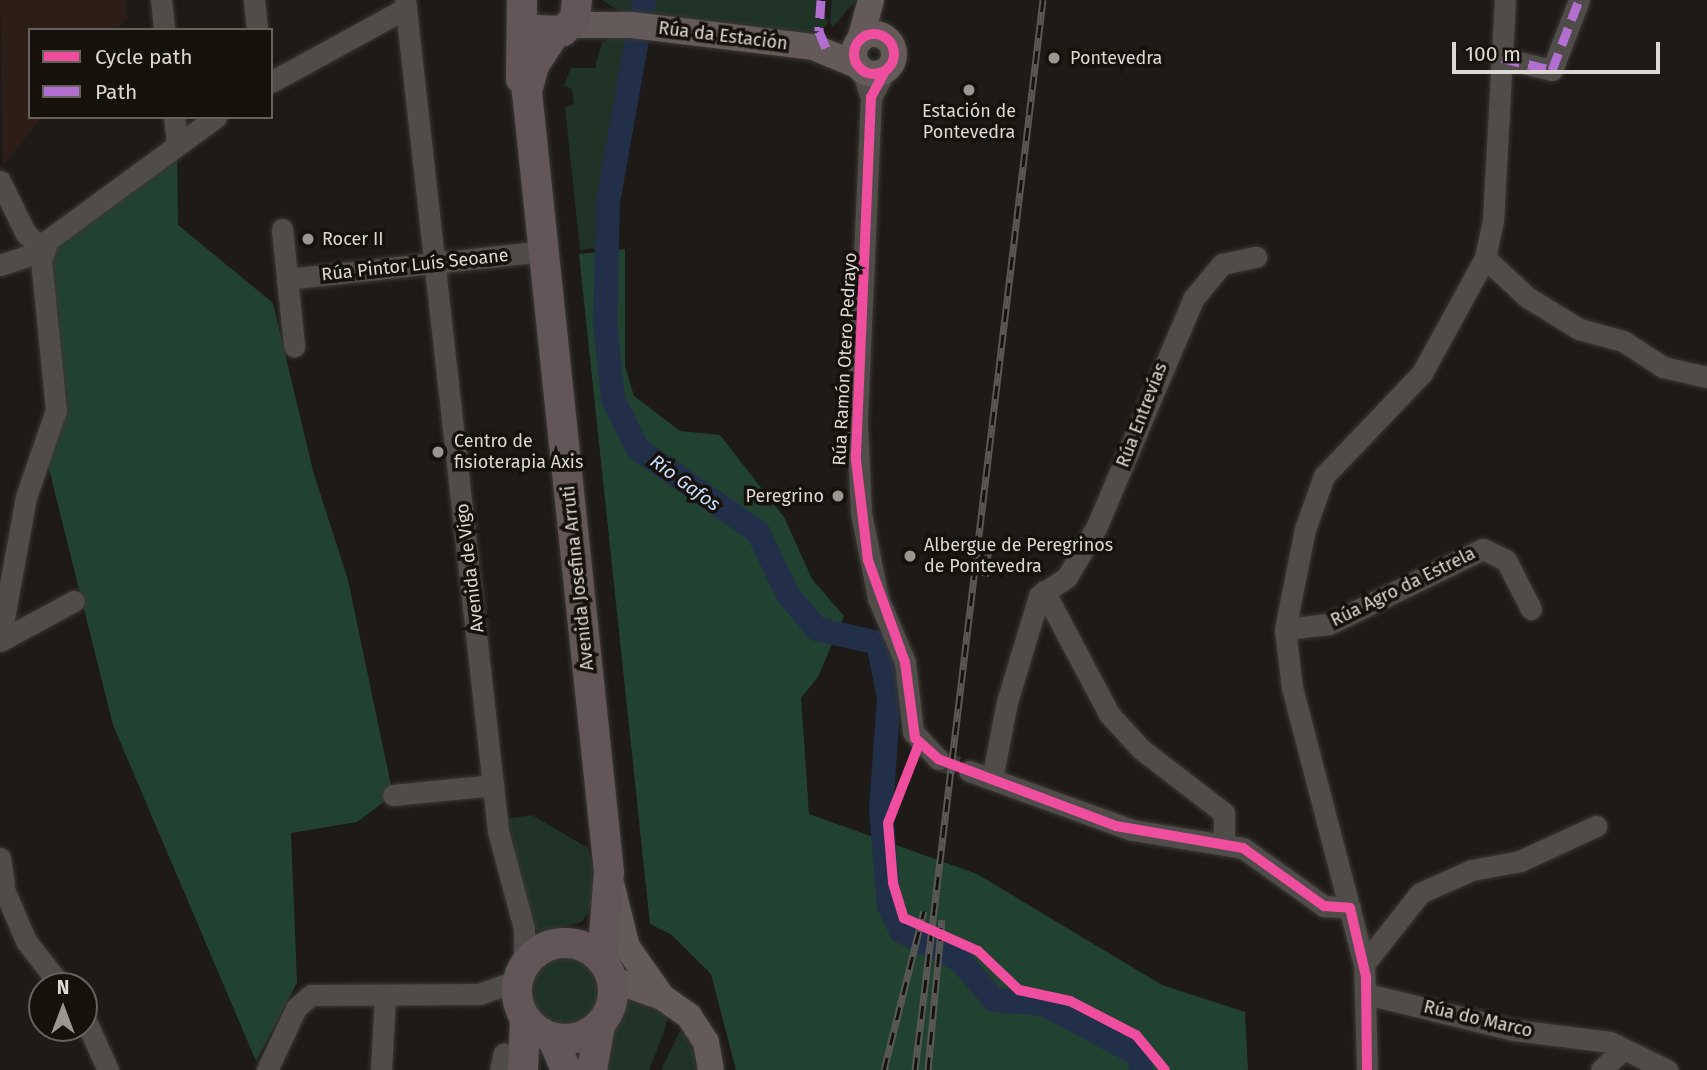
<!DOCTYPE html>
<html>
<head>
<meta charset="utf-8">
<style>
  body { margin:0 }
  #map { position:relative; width:1707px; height:1070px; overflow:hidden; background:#1e1a17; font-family:"Fira Sans",sans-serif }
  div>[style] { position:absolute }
  .education>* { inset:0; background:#2c1d16 }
  .green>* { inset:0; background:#203327 }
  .round { border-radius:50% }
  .forest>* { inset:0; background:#224231 }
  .river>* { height:24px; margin:-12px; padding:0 12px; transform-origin:12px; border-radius:12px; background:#222f48 }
  .minor-tunnel>* { height:21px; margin-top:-10.5px; transform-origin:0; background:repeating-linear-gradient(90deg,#3b3633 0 21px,transparent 0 31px) }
  .roads { filter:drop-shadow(0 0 2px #3a3735) drop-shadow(0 0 2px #3a3735) }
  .minor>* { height:21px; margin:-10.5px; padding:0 10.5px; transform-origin:10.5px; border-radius:10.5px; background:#4f4c4a }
  .major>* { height:26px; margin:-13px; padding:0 13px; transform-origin:13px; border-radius:13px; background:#635a59 }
  .major>.ring { margin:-13px; padding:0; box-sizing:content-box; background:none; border:26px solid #635a59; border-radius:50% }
  .highway>* { height:30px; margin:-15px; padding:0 15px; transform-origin:15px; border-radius:15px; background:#635658 }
  .highway>.ring { margin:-15px; padding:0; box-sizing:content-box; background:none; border:30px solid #635658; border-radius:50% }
  .rail>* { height:7px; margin-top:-3.5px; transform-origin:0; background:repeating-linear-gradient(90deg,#17110b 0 13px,#5a5856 0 26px); box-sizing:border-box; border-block:2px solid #5a5856 }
  .quiet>* { height:9px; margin-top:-4.5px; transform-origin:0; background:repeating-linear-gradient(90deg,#b36fd0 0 18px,transparent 0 27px) }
  .cycleway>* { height:10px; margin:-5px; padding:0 5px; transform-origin:5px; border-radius:5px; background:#ef4d9e }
  .cycleway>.ring { margin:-5px; padding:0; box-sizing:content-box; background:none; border:10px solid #ef4d9e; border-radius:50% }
  .dots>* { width:19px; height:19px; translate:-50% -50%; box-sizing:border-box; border:4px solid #17110b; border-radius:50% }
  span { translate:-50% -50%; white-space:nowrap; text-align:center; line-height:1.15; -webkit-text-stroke:7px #17110b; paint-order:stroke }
  .street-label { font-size:18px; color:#ddd8d4 }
  .poi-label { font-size:18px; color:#ddd8d4 }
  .left { translate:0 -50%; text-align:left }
  .right { translate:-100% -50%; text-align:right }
  .water-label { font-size:19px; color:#c8dbfd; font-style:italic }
  .legend { position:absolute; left:28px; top:28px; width:245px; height:91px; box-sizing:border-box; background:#17110b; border:2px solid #66615b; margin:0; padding:9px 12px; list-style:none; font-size:21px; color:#ddd8d4 }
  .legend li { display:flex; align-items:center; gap:14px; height:35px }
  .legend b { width:35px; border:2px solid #66615b }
  .north { position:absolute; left:28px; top:972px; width:70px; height:70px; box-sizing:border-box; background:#17110b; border:2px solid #66615b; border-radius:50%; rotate:0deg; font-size:19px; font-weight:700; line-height:28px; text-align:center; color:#ddd8d4 }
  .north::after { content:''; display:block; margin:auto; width:24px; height:32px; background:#9a9692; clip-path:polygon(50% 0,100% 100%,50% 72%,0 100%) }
  .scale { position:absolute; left:1452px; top:42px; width:208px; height:32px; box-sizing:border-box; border:4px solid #ddd8d4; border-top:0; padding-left:9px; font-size:21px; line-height:24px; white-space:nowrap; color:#ddd8d4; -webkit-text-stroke:5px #17110b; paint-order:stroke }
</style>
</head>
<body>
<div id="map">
  <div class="education">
    <i style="clip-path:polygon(0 0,126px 0,128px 18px,116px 30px,30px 30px,30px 117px,42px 117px,3px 166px)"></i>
  </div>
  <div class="green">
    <i style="clip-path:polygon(602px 0,819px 0,828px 23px,817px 34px,628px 17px)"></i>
    <i style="clip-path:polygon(832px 0,856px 0,833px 27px,830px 23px)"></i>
    <i style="clip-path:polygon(616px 37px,634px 39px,605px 194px,606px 247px,580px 250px,565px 107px,574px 105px,572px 89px,564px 86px,571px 68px,595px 68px,602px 42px)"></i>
    <i style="clip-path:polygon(532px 815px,588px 848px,599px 894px,582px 922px,540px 933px,529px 924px,507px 819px)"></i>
    <i class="round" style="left:530px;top:956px;width:68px;height:68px"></i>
    <i style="clip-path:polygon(628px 997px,668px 1015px,664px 1032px,649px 1070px,606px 1070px,606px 1052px)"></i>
    <i style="clip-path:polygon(682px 1027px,693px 1040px,697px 1070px,661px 1070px)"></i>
  </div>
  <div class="forest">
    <i style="clip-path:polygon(177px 142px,178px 225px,273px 303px,313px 471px,348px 580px,393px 795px,357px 822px,291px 833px,297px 983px,256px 1061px,113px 725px,43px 445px,56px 409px,45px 250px)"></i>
    <i style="clip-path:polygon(625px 249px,625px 366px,634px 396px,680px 431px,720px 435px,784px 517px,812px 579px,844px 616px,818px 677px,801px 698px,809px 814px,977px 874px,1162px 985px,1245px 1012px,1248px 1070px,736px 1070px,711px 974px,672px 935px,650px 924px,579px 254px)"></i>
  </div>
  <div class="river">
    <i style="left:644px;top:0;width:206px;rotate:100.1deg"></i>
    <i style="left:608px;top:203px;width:119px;rotate:91.4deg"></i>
    <i style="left:605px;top:322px;width:77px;rotate:84.1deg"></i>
    <i style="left:613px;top:399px;width:56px;rotate:63.4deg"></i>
    <i style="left:638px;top:449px;width:146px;rotate:34.7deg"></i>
    <i style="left:758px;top:532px;width:70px;rotate:64.5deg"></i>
    <i style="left:788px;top:595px;width:45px;rotate:49.5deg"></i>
    <i style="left:817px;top:629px;width:63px;rotate:12.9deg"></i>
    <i style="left:878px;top:643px;width:56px;rotate:78.7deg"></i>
    <i style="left:889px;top:698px;width:111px;rotate:94.1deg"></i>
    <i style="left:881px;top:809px;width:97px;rotate:85.3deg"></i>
    <i style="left:889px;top:906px;width:28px;rotate:64deg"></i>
    <i style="left:901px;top:931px;width:66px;rotate:26.2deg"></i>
    <i style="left:960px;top:960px;width:52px;rotate:49.6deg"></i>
    <i style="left:994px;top:1000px;width:50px;rotate:4.6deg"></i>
    <i style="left:1044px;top:1004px;width:108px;rotate:28.2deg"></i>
    <i style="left:1139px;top:1055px;width:15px;rotate:82deg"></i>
  </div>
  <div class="minor-tunnel">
    <i style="left:938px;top:759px;width:33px;rotate:21deg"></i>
  </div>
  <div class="roads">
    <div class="minor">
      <i style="left:161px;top:0;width:30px;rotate:84deg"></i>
      <i style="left:254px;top:0;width:30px;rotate:84deg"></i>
      <i style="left:405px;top:0;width:836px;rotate:83.61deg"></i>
      <i style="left:498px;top:831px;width:101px;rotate:75.1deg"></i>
      <i style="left:524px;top:929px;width:37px;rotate:90deg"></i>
      <i style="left:1502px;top:58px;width:51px;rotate:13.5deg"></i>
      <i style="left:1552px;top:70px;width:75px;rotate:-68.9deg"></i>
      <i style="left:862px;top:70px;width:28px;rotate:72deg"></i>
      <i style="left:871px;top:97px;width:327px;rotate:92.5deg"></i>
      <i style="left:857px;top:424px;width:89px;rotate:87.4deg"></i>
      <i style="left:861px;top:513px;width:87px;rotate:78.7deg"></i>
      <i style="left:878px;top:598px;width:69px;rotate:67.1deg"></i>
      <i style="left:905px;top:662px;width:70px;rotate:83.5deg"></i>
      <i style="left:913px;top:732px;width:37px;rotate:47deg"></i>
      <i style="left:271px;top:82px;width:154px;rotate:-28.7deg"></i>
      <i style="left:871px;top:97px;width:30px;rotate:-62deg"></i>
      <i style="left:174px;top:117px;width:25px;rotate:83deg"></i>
      <i style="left:0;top:181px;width:59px;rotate:63.9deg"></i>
      <i style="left:26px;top:234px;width:25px;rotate:40deg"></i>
      <i style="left:282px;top:229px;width:118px;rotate:84.1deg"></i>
      <i style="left:1485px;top:258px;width:57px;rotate:42.9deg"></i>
      <i style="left:1527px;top:297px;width:61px;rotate:31.6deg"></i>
      <i style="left:1579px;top:329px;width:46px;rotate:15.3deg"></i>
      <i style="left:1623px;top:341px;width:48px;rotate:33deg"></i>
      <i style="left:1663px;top:367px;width:45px;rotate:12.8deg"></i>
      <i style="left:0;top:265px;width:47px;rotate:-18.4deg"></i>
      <i style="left:287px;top:279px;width:259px;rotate:-6.2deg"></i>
      <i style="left:1044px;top:591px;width:139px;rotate:62.1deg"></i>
      <i style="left:1109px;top:714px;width:47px;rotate:47.6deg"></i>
      <i style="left:1141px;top:749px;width:105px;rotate:37.6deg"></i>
      <i style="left:1224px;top:813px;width:30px;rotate:90deg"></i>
      <i style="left:1285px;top:629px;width:44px;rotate:-6.5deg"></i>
      <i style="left:1329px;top:624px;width:171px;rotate:-26deg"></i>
      <i style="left:1483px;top:549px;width:25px;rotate:26deg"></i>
      <i style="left:1506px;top:560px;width:55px;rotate:63deg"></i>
      <i style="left:0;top:640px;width:145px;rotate:-79.7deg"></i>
      <i style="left:26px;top:497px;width:92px;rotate:-71deg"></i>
      <i style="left:56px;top:410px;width:151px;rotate:-95.7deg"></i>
      <i style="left:41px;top:260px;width:21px;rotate:-71deg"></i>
      <i style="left:48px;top:240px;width:208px;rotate:-36.2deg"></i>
      <i style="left:0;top:641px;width:84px;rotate:-28.4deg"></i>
      <i style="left:969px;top:771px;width:173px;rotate:19.9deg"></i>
      <i style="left:1132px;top:830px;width:112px;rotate:9.2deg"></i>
      <i style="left:1243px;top:848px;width:100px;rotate:35.6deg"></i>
      <i style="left:1324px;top:906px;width:26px;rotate:4deg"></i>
      <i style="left:992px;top:779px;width:78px;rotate:-79deg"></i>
      <i style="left:1007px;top:702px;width:111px;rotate:-73.2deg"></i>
      <i style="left:1039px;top:596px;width:34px;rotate:-34deg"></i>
      <i style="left:1067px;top:577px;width:57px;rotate:-59.4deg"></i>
      <i style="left:1096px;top:528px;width:249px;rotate:-67deg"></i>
      <i style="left:1193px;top:299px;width:45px;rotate:-50.4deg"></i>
      <i style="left:1222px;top:264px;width:35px;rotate:-12deg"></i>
      <i style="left:393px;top:795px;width:101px;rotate:-5.7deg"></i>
      <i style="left:0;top:858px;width:26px;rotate:81deg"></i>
      <i style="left:0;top:880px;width:66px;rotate:66.9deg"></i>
      <i style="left:26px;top:941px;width:57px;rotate:52.1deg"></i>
      <i style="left:1364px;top:964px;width:90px;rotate:-51.7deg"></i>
      <i style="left:1420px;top:893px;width:57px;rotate:-23.9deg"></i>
      <i style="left:1472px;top:870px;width:49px;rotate:-10.6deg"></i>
      <i style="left:1520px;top:861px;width:84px;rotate:-24.7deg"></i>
      <i style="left:1367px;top:994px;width:151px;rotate:13.8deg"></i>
      <i style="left:1514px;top:1030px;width:97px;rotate:7.1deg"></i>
      <i style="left:1610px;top:1042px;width:64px;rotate:26.2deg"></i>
      <i style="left:84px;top:1017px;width:58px;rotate:65.6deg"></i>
      <i style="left:267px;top:1070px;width:68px;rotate:-64.9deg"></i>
      <i style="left:296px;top:1008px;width:20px;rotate:-41deg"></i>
      <i style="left:311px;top:995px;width:168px;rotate:-0.3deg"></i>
      <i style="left:479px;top:994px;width:41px;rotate:-19.7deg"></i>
      <i style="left:381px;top:1070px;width:75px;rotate:-86.9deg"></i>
      <i style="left:500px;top:1070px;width:17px;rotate:-77deg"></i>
      <i style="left:1367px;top:1070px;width:106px;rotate:-91.6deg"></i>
      <i style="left:1364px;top:964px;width:285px;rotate:-104.6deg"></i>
      <i style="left:1292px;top:688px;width:59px;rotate:-96.8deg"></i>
      <i style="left:1285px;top:629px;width:102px;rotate:-78.7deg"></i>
      <i style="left:1305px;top:529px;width:56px;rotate:-70.3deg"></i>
      <i style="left:1324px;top:476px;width:142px;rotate:-46.4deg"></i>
      <i style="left:1422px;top:373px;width:131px;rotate:-61.3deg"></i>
      <i style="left:1485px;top:258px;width:38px;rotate:-78deg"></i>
      <i style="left:1493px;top:221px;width:221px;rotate:-86.9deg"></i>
      <i style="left:1601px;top:1070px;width:21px;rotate:-43deg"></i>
      <i style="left:1616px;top:1056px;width:11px;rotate:-90deg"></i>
    </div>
    <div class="major">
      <i style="left:571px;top:25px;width:61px"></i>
      <i style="left:632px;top:25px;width:182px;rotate:6.9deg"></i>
      <i style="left:813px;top:47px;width:48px;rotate:22.2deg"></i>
      <i class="ring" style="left:854px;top:34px;width:14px;height:14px"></i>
      <i style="left:860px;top:40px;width:41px;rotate:-74.6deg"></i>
      <i style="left:612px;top:887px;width:62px;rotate:76deg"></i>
      <i style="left:627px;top:947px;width:61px;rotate:55deg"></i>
      <i style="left:611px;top:979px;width:54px;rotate:19.4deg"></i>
      <i style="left:662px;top:997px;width:33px;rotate:35deg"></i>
      <i style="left:689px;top:1016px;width:31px;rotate:57deg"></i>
      <i style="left:706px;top:1042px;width:28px;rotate:80deg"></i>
    </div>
    <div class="highway">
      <i style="left:536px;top:30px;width:27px;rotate:2deg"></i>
      <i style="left:563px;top:31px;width:18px;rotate:-47deg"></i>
      <i style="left:575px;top:18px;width:18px;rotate:-84deg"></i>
      <i style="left:555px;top:33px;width:38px;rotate:123deg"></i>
      <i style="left:534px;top:65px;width:28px;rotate:105deg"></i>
      <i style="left:527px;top:92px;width:784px;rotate:84deg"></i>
      <i style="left:609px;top:872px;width:89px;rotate:94.5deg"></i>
      <i style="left:521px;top:79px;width:79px;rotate:-89.3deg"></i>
      <i class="ring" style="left:517px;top:943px;width:66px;height:66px"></i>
      <i style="left:552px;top:1037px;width:36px;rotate:67deg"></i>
      <i style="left:523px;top:1070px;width:52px;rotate:-87.8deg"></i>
      <i style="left:592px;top:1070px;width:46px;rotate:-79.9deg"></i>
    </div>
  </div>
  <div class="rail">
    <i style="left:985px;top:576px;width:30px;rotate:-82deg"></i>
    <i style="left:884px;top:1070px;width:164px;rotate:-75.9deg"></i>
    <i style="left:915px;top:1070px;width:1078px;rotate:-83.18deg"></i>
    <i style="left:928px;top:1070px;width:151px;rotate:-84.7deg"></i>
  </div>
  <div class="quiet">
    <i style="left:821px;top:0;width:31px;rotate:94deg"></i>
    <i style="left:819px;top:31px;width:24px;rotate:68deg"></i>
    <i style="left:1502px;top:58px;width:51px;rotate:13.5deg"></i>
    <i style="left:1552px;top:70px;width:75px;rotate:-68.9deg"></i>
  </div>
  <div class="cycleway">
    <i class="ring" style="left:854px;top:34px;width:30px;height:30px"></i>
    <i style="left:885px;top:71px;width:30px;rotate:118deg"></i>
    <i style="left:871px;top:97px;width:363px;rotate:92.4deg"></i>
    <i style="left:856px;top:460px;width:101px;rotate:83.2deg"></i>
    <i style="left:868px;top:560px;width:109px;rotate:70.1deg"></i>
    <i style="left:905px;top:662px;width:77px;rotate:82.5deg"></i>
    <i style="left:915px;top:738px;width:31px;rotate:42deg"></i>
    <i style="left:938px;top:759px;width:190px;rotate:20.6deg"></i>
    <i style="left:1116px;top:826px;width:129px;rotate:9.8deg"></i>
    <i style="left:1243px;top:848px;width:100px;rotate:35.6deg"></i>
    <i style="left:1324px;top:906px;width:26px;rotate:4deg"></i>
    <i style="left:1350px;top:908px;width:71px;rotate:76.9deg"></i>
    <i style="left:1366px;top:977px;width:93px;rotate:89.4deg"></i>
    <i style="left:919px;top:744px;width:85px;rotate:111.4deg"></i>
    <i style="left:888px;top:823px;width:60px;rotate:85.2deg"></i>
    <i style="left:893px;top:883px;width:37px;rotate:73deg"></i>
    <i style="left:904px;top:918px;width:81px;rotate:24deg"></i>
    <i style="left:978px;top:951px;width:57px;rotate:43.6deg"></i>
    <i style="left:1019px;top:990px;width:52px;rotate:12.2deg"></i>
    <i style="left:1070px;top:1001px;width:74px;rotate:27.3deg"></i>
    <i style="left:1136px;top:1035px;width:45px;rotate:50.4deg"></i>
  </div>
  <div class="dots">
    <i style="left:1054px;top:58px;background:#9a9692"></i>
    <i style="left:969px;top:90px;background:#9a9692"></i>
    <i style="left:308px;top:239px;background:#9a9692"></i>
    <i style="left:438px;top:452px;background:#9a9692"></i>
    <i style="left:838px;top:496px;background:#9a9692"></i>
    <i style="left:910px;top:556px;background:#9a9692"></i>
  </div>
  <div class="street-label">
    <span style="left:723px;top:36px;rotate:7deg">Rúa da Estación</span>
    <span style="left:415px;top:265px;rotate:-6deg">Rúa Pintor Luís Seoane</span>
    <span style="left:845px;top:359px;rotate:-87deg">Rúa Ramón Otero Pedrayo</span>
    <span style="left:1142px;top:415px;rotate:-69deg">Rúa Entrevías</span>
    <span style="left:470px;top:568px;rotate:-97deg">Avenida de Vigo</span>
    <span style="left:578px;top:578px;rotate:-96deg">Avenida Josefina Arruti</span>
    <span style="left:1403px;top:587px;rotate:-26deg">Rúa Agro da Estrela</span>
    <span style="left:1478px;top:1019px;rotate:13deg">Rúa do Marco</span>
  </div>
  <div class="poi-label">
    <span class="left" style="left:1070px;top:58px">Pontevedra</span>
    <span style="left:969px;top:122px">Estación de<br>Pontevedra</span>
    <span class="left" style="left:322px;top:239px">Rocer II</span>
    <span class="left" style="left:454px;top:452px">Centro de<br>fisioterapia Axis</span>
    <span class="right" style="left:824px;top:496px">Peregrino</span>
    <span class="left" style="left:924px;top:556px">Albergue de Peregrinos<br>de Pontevedra</span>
  </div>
  <div class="water-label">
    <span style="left:685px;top:483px;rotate:36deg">Río Gafos</span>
  </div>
  <ul class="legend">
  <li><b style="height:9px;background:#ef4d9e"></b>Cycle path</li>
  <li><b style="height:9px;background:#b36fd0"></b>Path</li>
  </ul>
  <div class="north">N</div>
  <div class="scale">100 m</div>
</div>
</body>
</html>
